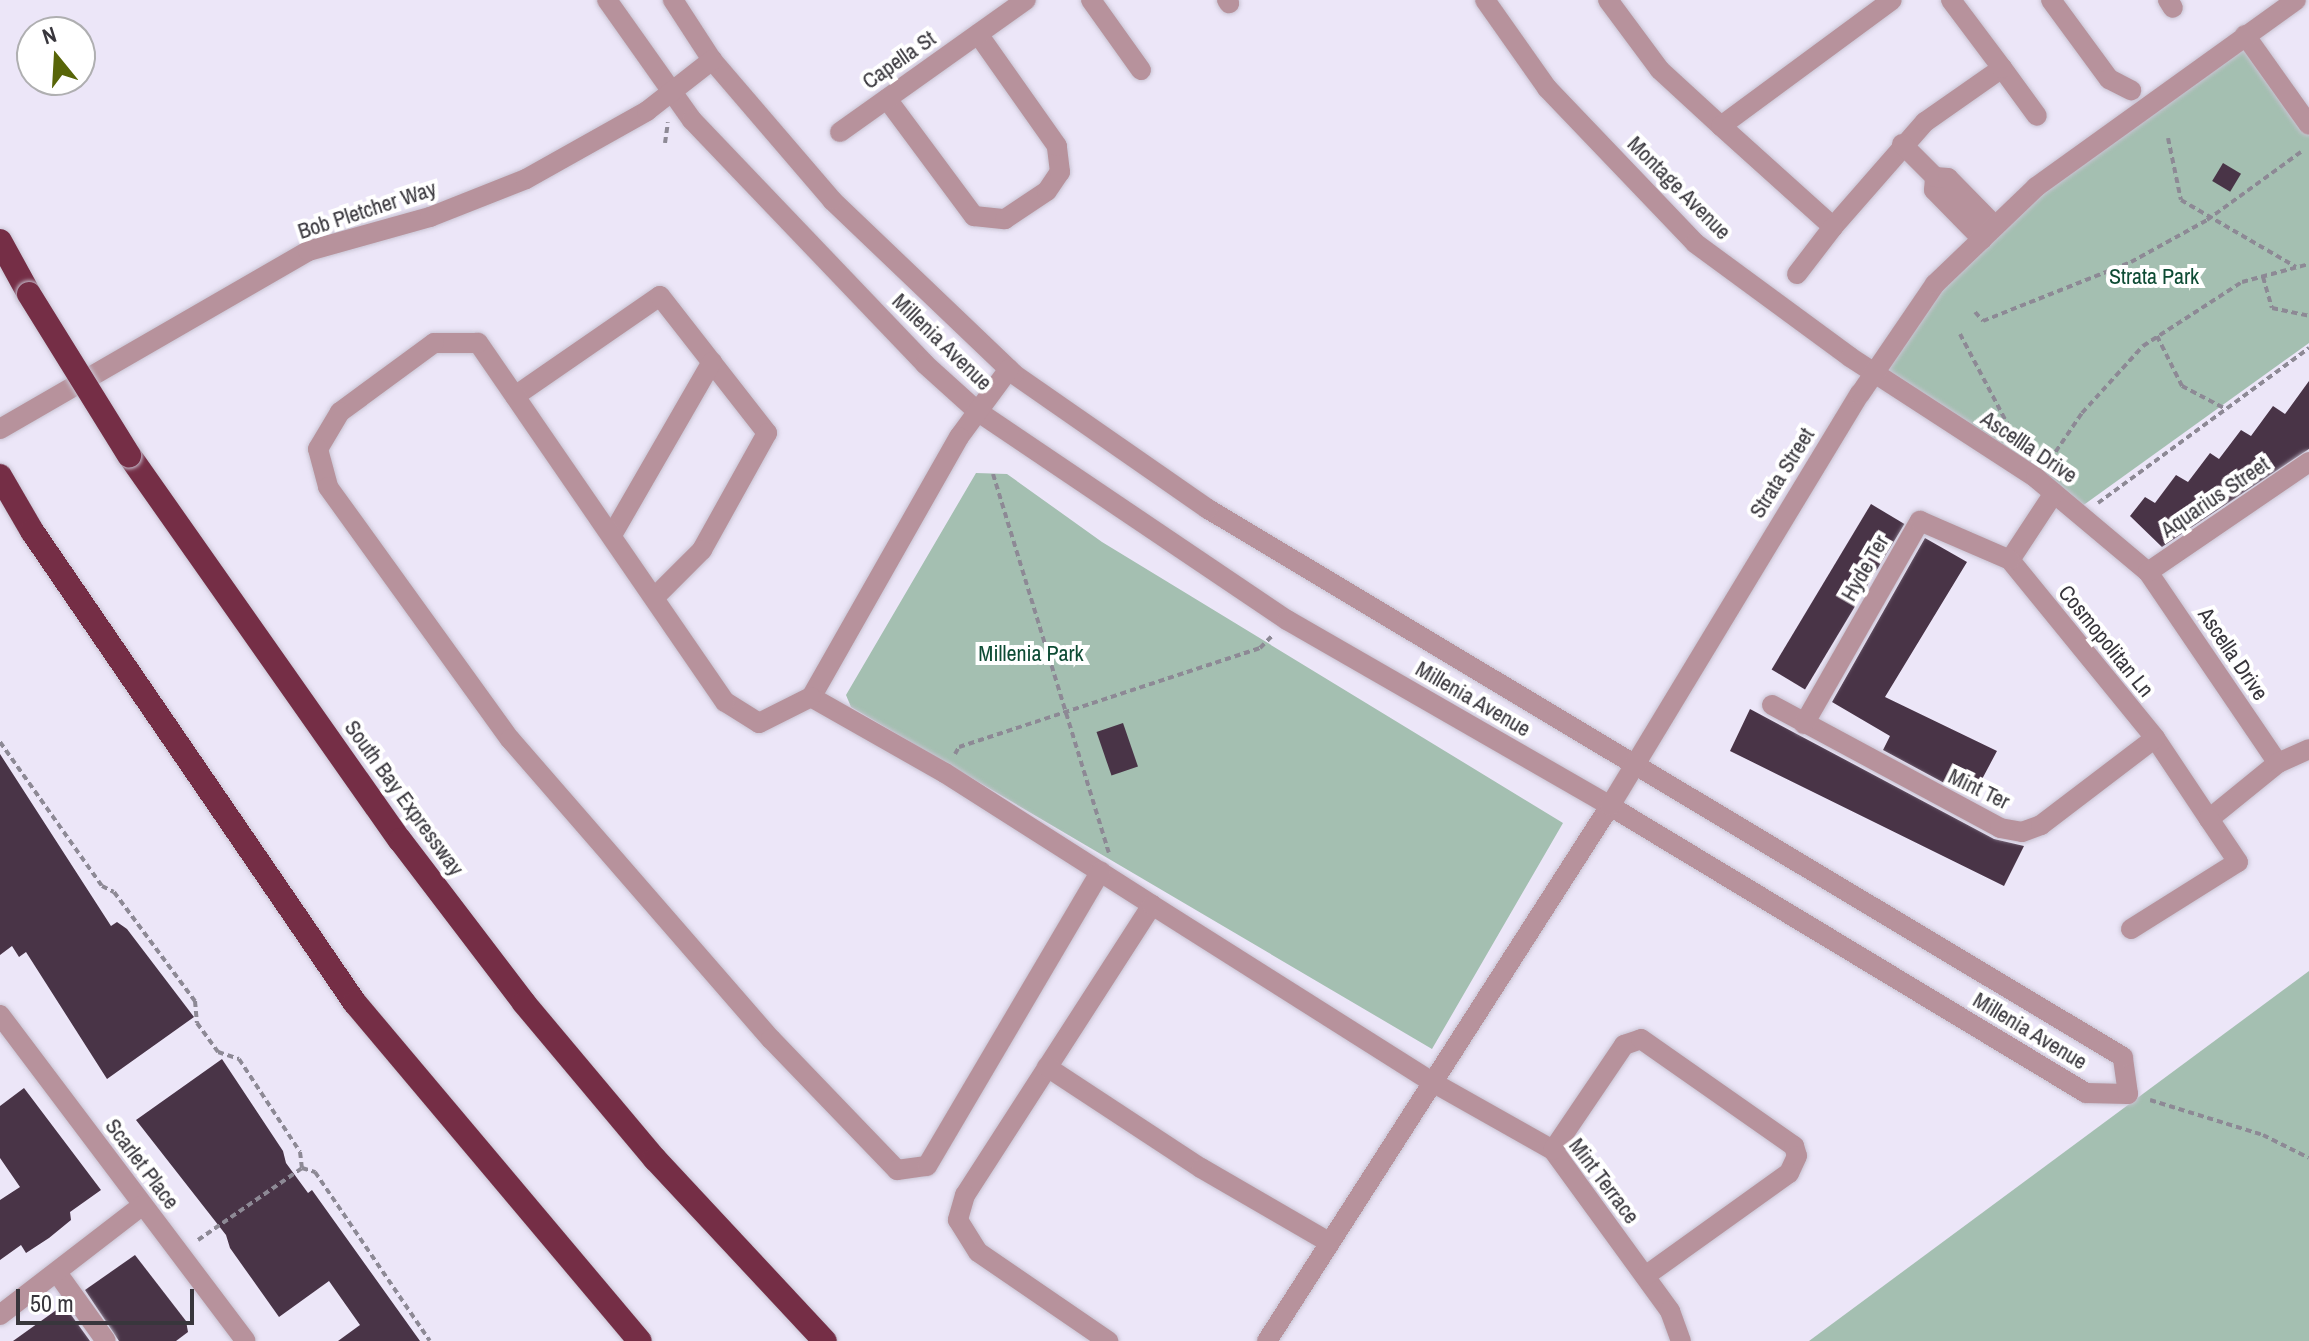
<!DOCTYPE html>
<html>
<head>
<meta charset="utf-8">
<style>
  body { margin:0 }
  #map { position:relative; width:2309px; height:1341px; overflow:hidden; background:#ece6f8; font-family:"Archivo Narrow",sans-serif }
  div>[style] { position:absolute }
  .green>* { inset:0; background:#a4bfb1 }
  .building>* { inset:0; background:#493447; transform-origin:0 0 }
  .path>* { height:4px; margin-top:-2px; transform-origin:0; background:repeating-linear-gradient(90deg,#8d8995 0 6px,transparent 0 10px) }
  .roads { filter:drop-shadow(0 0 2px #c8c3d2) drop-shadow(0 0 2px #c8c3d2) }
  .minor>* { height:20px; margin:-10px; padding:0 10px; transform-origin:10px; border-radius:10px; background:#b7929c }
  .highway>* { height:24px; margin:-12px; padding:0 12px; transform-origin:12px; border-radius:12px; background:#752e46 }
  .bridges { filter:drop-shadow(0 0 2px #c8c3d2) drop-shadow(0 0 2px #c8c3d2) }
  .highway-bridge>* { height:24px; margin:-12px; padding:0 12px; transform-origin:12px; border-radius:12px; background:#752e46 }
  span { translate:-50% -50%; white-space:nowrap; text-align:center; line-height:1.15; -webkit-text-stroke:8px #fff; paint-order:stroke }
  .street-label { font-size:22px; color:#38363c }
  .park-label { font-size:22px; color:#0d4b34 }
  .north { position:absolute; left:16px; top:16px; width:80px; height:80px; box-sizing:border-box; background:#fff; border:2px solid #afafb1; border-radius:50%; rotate:342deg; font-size:22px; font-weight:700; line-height:32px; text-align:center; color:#38363c }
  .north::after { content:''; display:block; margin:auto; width:28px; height:36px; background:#586508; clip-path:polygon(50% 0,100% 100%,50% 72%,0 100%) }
  .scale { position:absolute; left:16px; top:1289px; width:178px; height:36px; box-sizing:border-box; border:4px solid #38363c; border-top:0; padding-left:10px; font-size:24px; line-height:28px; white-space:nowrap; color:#38363c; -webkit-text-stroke:6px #fff; paint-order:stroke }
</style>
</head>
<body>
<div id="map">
  <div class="green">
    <i style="clip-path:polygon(2245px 35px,2309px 126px,2309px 343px,2078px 509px,1875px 372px,1979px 237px)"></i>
    <i style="clip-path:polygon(976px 473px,1007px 474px,1102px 542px,1563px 823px,1432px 1049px,851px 707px,846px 695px)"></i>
    <i style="clip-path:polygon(2309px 971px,2309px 1341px,1809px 1341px)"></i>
  </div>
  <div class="building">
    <i style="left:2223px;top:163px;width:21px;height:21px;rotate:31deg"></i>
    <i style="clip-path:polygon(2309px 381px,2309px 449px,2162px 547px,2130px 516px,2145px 497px,2155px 503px,2176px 475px,2188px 482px,2210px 453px,2219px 459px,2241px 430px,2251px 436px,2273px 406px,2285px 414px)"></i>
    <i style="left:1871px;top:504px;width:39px;height:193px;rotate:31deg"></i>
    <i style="clip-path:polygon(1925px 538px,1967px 562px,1885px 697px,1997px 751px,1972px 798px,1883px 750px,1890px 736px,1832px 702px)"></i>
    <i style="clip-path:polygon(1750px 709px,1994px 839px,2024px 846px,2004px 886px,1730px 751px)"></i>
    <i style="left:1123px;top:723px;width:46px;height:28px;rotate:71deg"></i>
    <i style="clip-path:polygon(0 754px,111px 926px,117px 922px,127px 929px,194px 1017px,107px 1079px,26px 952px,19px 957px,12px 946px,0 955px)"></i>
    <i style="clip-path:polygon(222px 1059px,283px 1151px,286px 1163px,308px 1193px,312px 1190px,420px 1341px,338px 1341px,360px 1325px,329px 1281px,279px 1317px,230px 1248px,226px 1235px,136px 1120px)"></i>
    <i style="clip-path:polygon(24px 1088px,101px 1190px,70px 1212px,71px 1220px,49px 1238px,26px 1253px,21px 1245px,0 1260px,0 1200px,20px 1187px,0 1158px,0 1106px)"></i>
    <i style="clip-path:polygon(135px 1255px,186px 1321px,188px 1332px,176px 1341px,119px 1341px,85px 1290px)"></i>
    <i style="clip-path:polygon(64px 1305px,90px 1341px,13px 1341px,62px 1306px)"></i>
  </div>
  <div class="path">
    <i style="left:2168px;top:138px;width:63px;rotate:78.2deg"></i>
    <i style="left:2181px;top:200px;width:133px;rotate:30.2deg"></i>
    <i style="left:665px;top:143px;width:21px;rotate:-82deg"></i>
    <i style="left:2263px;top:277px;width:32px;rotate:74deg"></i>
    <i style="left:2272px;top:308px;width:38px;rotate:12deg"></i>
    <i style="left:1975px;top:312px;width:12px;rotate:48deg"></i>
    <i style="left:1983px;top:321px;width:159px;rotate:-21.7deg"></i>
    <i style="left:2131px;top:262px;width:87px;rotate:-28.9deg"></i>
    <i style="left:2207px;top:220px;width:116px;rotate:-35.9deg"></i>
    <i style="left:1960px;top:334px;width:105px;rotate:62.2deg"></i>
    <i style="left:2157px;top:336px;width:56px;rotate:63.4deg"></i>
    <i style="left:2182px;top:386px;width:50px;rotate:27.6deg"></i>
    <i style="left:2050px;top:460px;width:57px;rotate:-55.8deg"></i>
    <i style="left:2082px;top:413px;width:91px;rotate:-47.7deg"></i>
    <i style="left:2143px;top:346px;width:118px;rotate:-32.9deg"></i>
    <i style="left:2242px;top:282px;width:69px;rotate:-15deg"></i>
    <i style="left:993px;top:474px;width:396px;rotate:73deg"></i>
    <i style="left:2098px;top:503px;width:262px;rotate:-36.3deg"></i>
    <i style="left:0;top:742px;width:176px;rotate:54.7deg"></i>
    <i style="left:102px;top:886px;width:13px;rotate:27deg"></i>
    <i style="left:114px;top:892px;width:136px;rotate:53.4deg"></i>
    <i style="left:195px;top:1001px;width:22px;rotate:85deg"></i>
    <i style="left:197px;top:1023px;width:36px;rotate:54deg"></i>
    <i style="left:218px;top:1052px;width:22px;rotate:18deg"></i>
    <i style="left:239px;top:1059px;width:111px;rotate:56.7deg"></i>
    <i style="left:300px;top:1152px;width:16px;rotate:83deg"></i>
    <i style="left:955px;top:754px;width:8px;rotate:-60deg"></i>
    <i style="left:959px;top:747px;width:317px;rotate:-18.2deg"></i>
    <i style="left:1260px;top:648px;width:18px;rotate:-45deg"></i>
    <i style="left:2150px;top:1100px;width:118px;rotate:17.2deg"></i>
    <i style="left:2263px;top:1135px;width:51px;rotate:26.6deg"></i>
    <i style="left:198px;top:1240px;width:126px;rotate:-34.7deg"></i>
    <i style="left:302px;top:1168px;width:14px;rotate:17deg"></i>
    <i style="left:315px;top:1172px;width:204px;rotate:55.8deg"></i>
  </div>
  <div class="roads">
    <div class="minor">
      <i style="left:607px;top:0;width:147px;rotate:54.7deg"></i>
      <i style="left:692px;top:120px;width:337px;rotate:46.3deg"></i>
      <i style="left:925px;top:364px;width:70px;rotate:42.1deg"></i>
      <i style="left:977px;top:411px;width:374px;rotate:34deg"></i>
      <i style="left:1287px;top:620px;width:373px;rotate:29.9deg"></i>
      <i style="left:1610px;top:806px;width:556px;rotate:31.09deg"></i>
      <i style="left:2086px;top:1093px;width:42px;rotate:1.4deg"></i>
      <i style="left:2128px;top:1094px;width:37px;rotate:-98deg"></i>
      <i style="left:2123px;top:1057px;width:1067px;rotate:-149.08deg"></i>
      <i style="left:1208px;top:509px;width:236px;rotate:-145.2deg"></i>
      <i style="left:1014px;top:374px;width:252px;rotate:-136.3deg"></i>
      <i style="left:832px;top:200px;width:184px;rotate:-130.6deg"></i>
      <i style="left:712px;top:60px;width:72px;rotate:-123deg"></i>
      <i style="left:1091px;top:0;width:86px;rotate:54.5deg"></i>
      <i style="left:1227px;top:0;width:4px;rotate:56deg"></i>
      <i style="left:1485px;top:0;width:108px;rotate:54.8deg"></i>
      <i style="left:1547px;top:88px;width:214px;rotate:46.3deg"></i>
      <i style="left:1695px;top:243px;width:192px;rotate:36.3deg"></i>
      <i style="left:1850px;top:357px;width:222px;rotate:33deg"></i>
      <i style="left:2036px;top:478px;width:146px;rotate:40deg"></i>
      <i style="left:2148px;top:572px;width:231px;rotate:55.8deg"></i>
      <i style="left:1608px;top:0;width:87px;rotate:53.4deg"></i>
      <i style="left:1660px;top:70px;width:83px;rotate:42.6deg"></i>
      <i style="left:1721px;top:126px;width:212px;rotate:-36.4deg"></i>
      <i style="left:2051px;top:0;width:98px;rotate:53.7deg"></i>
      <i style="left:2109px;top:79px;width:25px;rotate:27deg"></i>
      <i style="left:2168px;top:0;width:9px;rotate:58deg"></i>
      <i style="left:2245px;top:35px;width:110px;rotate:54.6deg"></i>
      <i style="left:2002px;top:68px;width:59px;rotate:53.9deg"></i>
      <i style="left:887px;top:99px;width:146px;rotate:53.4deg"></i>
      <i style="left:974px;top:216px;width:31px;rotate:6deg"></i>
      <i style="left:1005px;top:219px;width:50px;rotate:-33.7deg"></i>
      <i style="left:1047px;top:191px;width:23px;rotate:-56deg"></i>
      <i style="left:1060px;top:172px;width:26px;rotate:-97deg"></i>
      <i style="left:1057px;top:146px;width:137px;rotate:-125.2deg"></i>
      <i style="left:1721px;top:126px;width:151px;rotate:42deg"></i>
      <i style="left:1833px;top:227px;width:140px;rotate:-48.8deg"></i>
      <i style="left:1925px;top:122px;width:94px;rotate:-35deg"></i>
      <i style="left:2002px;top:68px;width:85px;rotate:-126.9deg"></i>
      <i style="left:840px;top:132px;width:228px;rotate:-35.4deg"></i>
      <i style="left:1902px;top:144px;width:47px;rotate:45deg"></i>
      <i style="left:1935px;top:177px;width:13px;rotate:94deg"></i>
      <i style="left:1934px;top:190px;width:69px;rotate:45.6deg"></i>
      <i style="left:1935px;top:177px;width:13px;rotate:4deg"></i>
      <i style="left:1948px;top:178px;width:67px;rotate:45.6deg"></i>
      <i style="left:1797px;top:274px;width:59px;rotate:-52.5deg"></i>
      <i style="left:1009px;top:369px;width:84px;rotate:126.3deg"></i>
      <i style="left:959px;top:437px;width:299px;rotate:119.6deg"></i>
      <i style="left:811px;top:697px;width:154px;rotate:29.6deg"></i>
      <i style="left:945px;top:773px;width:246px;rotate:32.5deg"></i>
      <i style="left:1152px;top:905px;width:345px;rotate:122.8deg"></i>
      <i style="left:965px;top:1195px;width:26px;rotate:106deg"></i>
      <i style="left:958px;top:1220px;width:38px;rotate:58deg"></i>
      <i style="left:978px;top:1252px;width:158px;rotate:34.4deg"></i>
      <i style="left:515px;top:396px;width:176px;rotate:-34.6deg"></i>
      <i style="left:660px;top:296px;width:174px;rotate:52deg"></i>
      <i style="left:767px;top:433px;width:134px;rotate:119.1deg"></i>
      <i style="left:702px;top:550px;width:66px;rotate:135deg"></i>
      <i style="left:0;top:429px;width:356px;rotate:-30deg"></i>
      <i style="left:308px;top:251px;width:127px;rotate:-15.6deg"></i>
      <i style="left:430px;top:217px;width:103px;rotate:-21.6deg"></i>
      <i style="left:526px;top:179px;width:139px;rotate:-29.3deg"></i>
      <i style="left:647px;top:111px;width:83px;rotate:-38.1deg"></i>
      <i style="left:2054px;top:493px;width:80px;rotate:123.3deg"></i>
      <i style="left:2010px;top:560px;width:230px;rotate:50.8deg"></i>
      <i style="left:2155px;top:738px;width:97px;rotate:56.3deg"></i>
      <i style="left:2209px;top:819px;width:89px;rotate:-39.1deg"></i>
      <i style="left:2278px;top:763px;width:34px;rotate:-24deg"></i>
      <i style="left:612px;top:535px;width:200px;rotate:-60deg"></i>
      <i style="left:2148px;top:572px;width:195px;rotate:-34.3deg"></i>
      <i style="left:811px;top:697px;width:58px;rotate:153.4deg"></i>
      <i style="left:759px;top:723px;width:40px;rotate:-148deg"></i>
      <i style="left:725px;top:702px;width:436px;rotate:-124.5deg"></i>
      <i style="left:478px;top:343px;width:44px;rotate:180deg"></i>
      <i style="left:434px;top:343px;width:117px;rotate:143.7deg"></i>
      <i style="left:340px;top:412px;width:43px;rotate:120.7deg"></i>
      <i style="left:318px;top:449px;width:39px;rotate:75deg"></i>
      <i style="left:328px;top:487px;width:311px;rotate:54.2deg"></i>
      <i style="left:510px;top:739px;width:398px;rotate:49deg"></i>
      <i style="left:771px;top:1039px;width:182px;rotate:46.1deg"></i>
      <i style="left:897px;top:1170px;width:30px;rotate:-8deg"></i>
      <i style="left:927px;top:1166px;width:342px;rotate:-59.5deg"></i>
      <i style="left:1772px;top:705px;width:259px;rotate:28.3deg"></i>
      <i style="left:2000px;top:828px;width:22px;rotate:10deg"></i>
      <i style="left:2022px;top:832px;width:20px;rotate:-20deg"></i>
      <i style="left:2041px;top:825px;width:143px;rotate:-37.3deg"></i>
      <i style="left:1804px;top:724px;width:234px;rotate:-60.3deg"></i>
      <i style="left:1920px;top:521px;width:98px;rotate:23.4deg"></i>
      <i style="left:1152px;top:905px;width:333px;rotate:32.3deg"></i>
      <i style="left:1434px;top:1083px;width:137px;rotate:29.4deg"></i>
      <i style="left:1553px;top:1150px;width:199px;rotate:54deg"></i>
      <i style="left:1670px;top:1311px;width:32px;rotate:70deg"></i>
      <i style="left:2131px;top:929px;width:126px;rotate:-32.1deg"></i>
      <i style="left:2238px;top:862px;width:52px;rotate:-124deg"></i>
      <i style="left:0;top:1015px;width:408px;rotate:53deg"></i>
      <i style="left:1047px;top:1067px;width:184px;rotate:33.3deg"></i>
      <i style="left:1201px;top:1168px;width:146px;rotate:30.1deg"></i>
      <i style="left:1553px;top:1150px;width:127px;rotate:-55.9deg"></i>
      <i style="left:1624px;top:1045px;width:18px;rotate:-19deg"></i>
      <i style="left:1641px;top:1039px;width:187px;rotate:35deg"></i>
      <i style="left:1794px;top:1146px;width:10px;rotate:73deg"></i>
      <i style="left:1797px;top:1156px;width:19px;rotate:115deg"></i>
      <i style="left:1789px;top:1173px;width:177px;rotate:144.4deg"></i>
      <i style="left:58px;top:1274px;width:82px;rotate:54.4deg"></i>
      <i style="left:0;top:1315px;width:180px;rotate:-37.6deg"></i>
      <i style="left:1267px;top:1341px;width:636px;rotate:-57.34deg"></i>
      <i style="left:1610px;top:806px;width:482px;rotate:-58.8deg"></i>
      <i style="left:1860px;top:394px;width:133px;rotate:-55.7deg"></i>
      <i style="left:1935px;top:284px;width:140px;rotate:-43.8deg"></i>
      <i style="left:2036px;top:187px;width:320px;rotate:-35.7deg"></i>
    </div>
    <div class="highway">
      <i style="left:0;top:241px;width:60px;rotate:61.3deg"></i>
      <i style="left:129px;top:455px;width:471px;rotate:54.9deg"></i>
      <i style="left:400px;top:840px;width:205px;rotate:52.7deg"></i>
      <i style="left:524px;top:1003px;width:204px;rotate:50deg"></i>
      <i style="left:655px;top:1159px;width:249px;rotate:47deg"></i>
      <i style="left:0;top:476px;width:64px;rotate:59.8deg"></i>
      <i style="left:32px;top:531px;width:572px;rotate:55.62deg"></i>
      <i style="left:355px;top:1003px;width:442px;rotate:49.9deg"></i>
    </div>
  </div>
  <div class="bridges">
    <div class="highway-bridge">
      <i style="left:29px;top:294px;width:190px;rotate:58.2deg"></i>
    </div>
  </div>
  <div class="street-label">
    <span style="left:899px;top:60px;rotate:-35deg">Capella St</span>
    <span style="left:1679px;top:188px;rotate:45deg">Montage Avenue</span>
    <span style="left:367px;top:210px;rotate:-18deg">Bob Pletcher Way</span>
    <span style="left:942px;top:342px;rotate:44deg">Millenia Avenue</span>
    <span style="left:2029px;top:447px;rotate:34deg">Ascellla Drive</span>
    <span style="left:1782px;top:473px;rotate:-58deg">Strata Street</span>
    <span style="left:2215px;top:497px;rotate:-34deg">Aquarius Street</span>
    <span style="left:1865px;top:568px;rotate:-60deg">Hyde Ter</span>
    <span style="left:2106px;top:641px;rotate:51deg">Cosmopolitan Ln</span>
    <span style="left:2233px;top:654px;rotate:56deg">Ascella Drive</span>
    <span style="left:1473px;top:699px;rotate:30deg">Millenia Avenue</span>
    <span style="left:1979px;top:789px;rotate:26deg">Mint Ter</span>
    <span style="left:404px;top:798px;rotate:54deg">South Bay Expressway</span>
    <span style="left:2030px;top:1031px;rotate:31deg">Millenia Avenue</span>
    <span style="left:142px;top:1164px;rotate:53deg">Scarlet Place</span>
    <span style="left:1604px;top:1181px;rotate:53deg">Mint Terrace</span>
  </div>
  <div class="park-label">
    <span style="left:2154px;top:277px">Strata Park</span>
    <span style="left:1031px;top:654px">Millenia Park</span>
  </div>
  <div class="north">N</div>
  <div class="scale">50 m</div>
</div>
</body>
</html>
